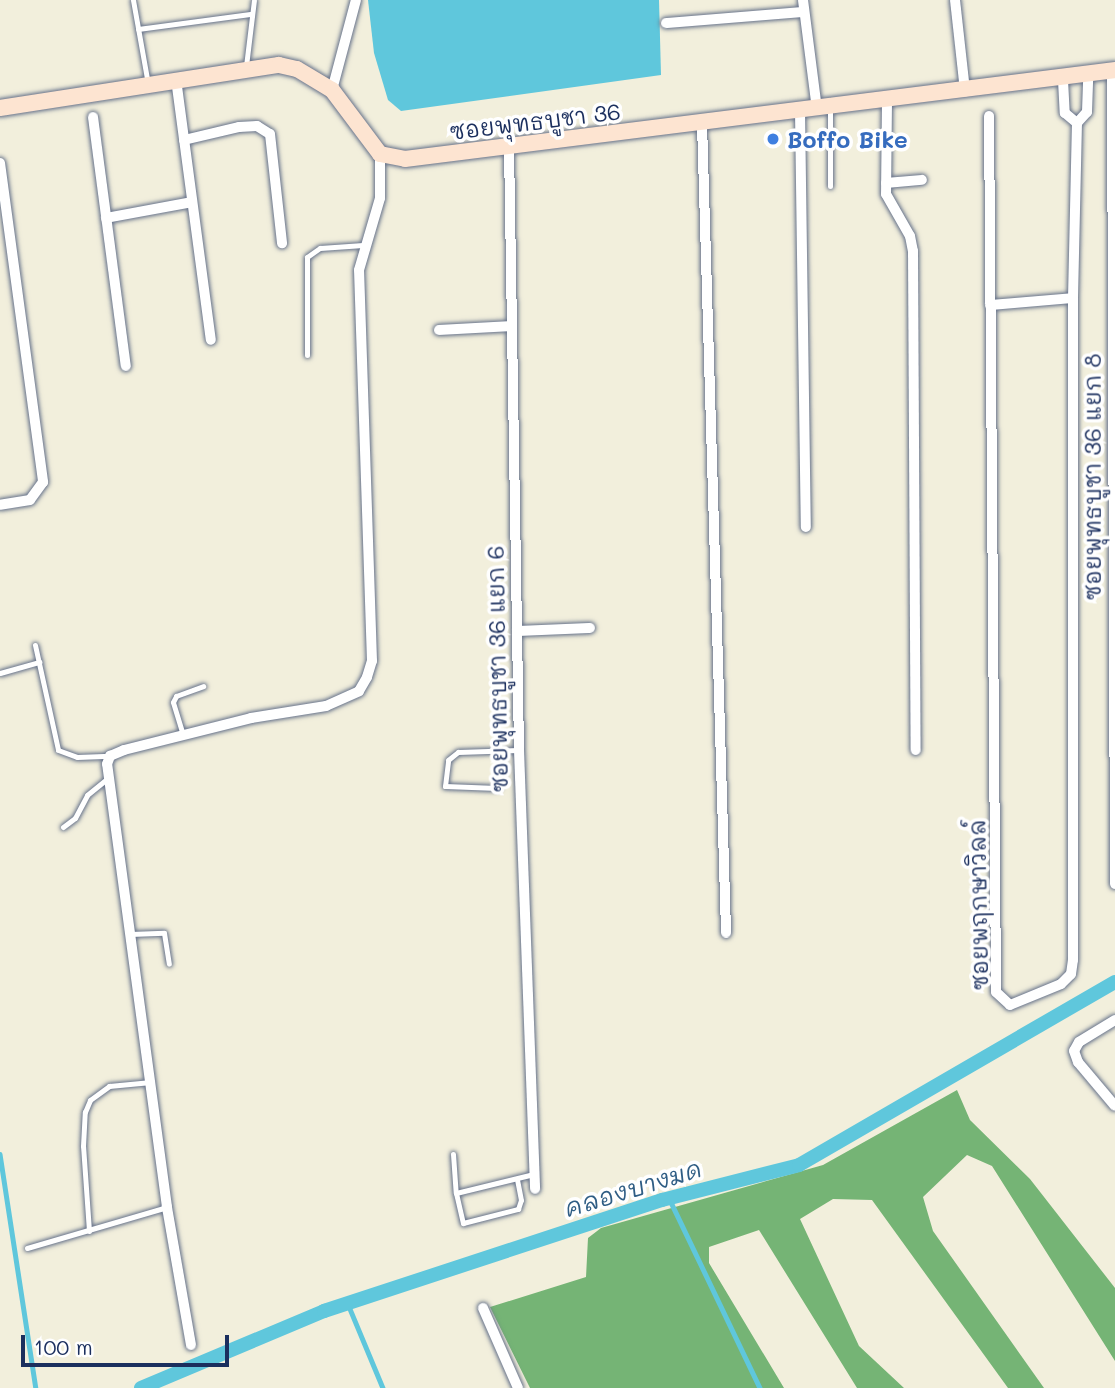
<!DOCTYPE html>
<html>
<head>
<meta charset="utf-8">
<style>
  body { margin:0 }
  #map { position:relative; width:1115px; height:1388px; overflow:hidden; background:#f2efdc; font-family:Mali,"Playpen Sans Thai",sans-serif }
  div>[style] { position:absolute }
  .forest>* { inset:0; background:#75b475 }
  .water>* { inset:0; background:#5fc7dc }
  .stream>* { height:4.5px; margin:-2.25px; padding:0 2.25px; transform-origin:2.25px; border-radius:2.25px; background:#5fc7dc }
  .canal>* { height:14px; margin:-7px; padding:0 7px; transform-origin:7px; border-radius:7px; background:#5fc7dc }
  .roads { filter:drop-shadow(0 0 2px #66728a) drop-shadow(0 0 2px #66728a) }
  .lane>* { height:5px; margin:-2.5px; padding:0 2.5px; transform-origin:2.5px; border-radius:2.5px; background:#fff }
  .street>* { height:10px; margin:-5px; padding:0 5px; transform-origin:5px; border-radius:5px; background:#fff }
  .secondary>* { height:16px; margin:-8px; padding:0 8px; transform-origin:8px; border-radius:8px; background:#fde4d1 }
  .dots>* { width:19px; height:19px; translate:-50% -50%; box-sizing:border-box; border:4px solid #fff; border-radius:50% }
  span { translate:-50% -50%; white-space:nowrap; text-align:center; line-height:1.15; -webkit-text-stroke:7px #fff; paint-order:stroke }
  .street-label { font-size:23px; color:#1b2f5e }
  .shop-label { font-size:23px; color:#366cbe; font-weight:700 }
  .left { translate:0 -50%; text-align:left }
  .water-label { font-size:24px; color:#2f5d84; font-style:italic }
  .scale { position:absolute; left:21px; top:1335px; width:208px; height:32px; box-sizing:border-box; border:4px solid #1b2f5e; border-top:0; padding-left:9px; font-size:21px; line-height:24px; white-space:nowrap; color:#1b2f5e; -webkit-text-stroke:5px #fff; paint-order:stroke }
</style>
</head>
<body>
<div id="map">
  <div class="forest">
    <i style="clip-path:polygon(957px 1090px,970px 1120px,1030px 1179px,1115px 1288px,1115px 1361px,992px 1166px,967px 1155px,923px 1197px,933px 1231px,1044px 1388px,1008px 1388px,872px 1200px,833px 1199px,800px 1219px,859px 1346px,904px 1388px,857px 1388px,759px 1230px,709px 1247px,709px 1263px,784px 1388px,530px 1388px,490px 1307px,586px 1277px,588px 1238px,601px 1228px,823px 1165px)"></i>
  </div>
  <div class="water">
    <i style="clip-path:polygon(368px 0,659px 0,661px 75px,401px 111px,388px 100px,374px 53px)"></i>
  </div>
  <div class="stream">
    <i style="left:0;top:1154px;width:237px;rotate:81.3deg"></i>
    <i style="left:669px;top:1198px;width:211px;rotate:64.4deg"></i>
    <i style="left:348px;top:1304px;width:91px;rotate:67.4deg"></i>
  </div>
  <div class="canal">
    <i style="left:141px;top:1388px;width:199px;rotate:-22.8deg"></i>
    <i style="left:324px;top:1311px;width:356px;rotate:-18.2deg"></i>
    <i style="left:662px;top:1200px;width:141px;rotate:-14.3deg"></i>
    <i style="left:799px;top:1165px;width:365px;rotate:-30.1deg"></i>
  </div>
  <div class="roads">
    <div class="lane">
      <i style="left:133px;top:0;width:85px;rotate:79.9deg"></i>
      <i style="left:138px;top:29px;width:113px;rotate:-7.6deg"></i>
      <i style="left:246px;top:66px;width:66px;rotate:-83.1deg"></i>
      <i style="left:830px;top:109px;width:77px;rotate:90deg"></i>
      <i style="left:307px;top:355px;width:98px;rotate:-90deg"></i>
      <i style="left:307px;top:257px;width:16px;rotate:-35deg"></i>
      <i style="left:320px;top:248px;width:43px;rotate:-4deg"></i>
      <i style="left:35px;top:645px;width:107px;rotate:77.6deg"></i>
      <i style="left:58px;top:750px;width:20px;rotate:20deg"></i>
      <i style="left:77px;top:757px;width:33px;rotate:-2deg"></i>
      <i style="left:0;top:673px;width:41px;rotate:-15.8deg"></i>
      <i style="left:183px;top:735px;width:34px;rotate:-107deg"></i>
      <i style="left:173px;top:702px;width:7px;rotate:-63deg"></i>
      <i style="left:176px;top:696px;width:29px;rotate:-20deg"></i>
      <i style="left:502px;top:751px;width:29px;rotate:90deg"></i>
      <i style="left:502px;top:780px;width:9px;rotate:122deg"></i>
      <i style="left:497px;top:788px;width:52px;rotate:-177.8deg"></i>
      <i style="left:445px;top:786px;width:26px;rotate:-83deg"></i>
      <i style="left:448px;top:760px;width:13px;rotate:-39deg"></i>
      <i style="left:458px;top:752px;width:60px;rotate:-1.9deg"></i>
      <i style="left:63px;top:827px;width:15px;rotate:-37deg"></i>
      <i style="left:75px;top:818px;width:26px;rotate:-62deg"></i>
      <i style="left:87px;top:795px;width:27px;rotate:-39deg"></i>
      <i style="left:130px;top:934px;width:34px;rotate:-2deg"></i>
      <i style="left:164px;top:933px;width:31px;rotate:81deg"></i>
      <i style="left:453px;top:1154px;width:39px;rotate:86deg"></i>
      <i style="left:456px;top:1193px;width:80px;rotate:-13.7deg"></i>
      <i style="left:456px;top:1193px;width:31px;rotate:77deg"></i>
      <i style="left:463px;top:1223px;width:57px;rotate:-14.3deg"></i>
      <i style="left:518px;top:1209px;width:9px;rotate:-72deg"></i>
      <i style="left:521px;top:1200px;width:21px;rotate:-101deg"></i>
      <i style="left:89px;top:1231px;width:85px;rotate:-94deg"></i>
      <i style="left:83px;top:1146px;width:34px;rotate:-87deg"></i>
      <i style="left:85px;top:1112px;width:13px;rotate:-67deg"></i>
      <i style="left:90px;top:1100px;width:24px;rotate:-36deg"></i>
      <i style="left:109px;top:1086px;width:42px;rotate:-5.4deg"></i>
      <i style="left:27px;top:1248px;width:146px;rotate:-16.3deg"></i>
    </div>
    <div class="street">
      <i style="left:803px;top:0;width:110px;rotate:82.7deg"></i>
      <i style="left:955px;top:0;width:92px;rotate:83.7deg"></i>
      <i style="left:666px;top:23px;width:138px;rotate:-4.6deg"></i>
      <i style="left:1112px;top:71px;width:813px;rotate:89.79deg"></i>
      <i style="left:176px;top:79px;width:263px;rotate:82.4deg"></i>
      <i style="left:1063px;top:80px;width:33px;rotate:87deg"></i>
      <i style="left:1065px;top:113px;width:16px;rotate:40deg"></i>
      <i style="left:332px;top:90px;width:93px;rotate:-75.1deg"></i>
      <i style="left:887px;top:101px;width:93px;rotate:90.6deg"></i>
      <i style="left:886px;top:194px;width:48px;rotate:60.3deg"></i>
      <i style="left:910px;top:236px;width:15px;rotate:79deg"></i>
      <i style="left:913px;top:251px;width:499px;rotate:89.7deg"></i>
      <i style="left:800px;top:111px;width:416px;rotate:89.2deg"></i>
      <i style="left:989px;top:116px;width:876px;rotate:89.54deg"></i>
      <i style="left:996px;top:992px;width:19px;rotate:43deg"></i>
      <i style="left:1010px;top:1005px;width:55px;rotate:-22.4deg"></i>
      <i style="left:1061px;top:984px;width:14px;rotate:-45deg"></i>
      <i style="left:1071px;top:974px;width:14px;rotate:-82deg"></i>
      <i style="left:1073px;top:960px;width:662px;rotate:-90deg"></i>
      <i style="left:1073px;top:298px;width:175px;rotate:-88.7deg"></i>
      <i style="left:1077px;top:123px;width:15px;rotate:-48deg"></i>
      <i style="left:1087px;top:112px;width:36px;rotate:-88deg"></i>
      <i style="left:93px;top:117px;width:251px;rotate:82.5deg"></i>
      <i style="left:702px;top:123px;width:810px;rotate:88.3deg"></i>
      <i style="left:184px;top:140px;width:57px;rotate:-13.3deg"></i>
      <i style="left:239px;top:127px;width:18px;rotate:-3deg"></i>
      <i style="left:257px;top:126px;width:15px;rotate:32deg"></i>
      <i style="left:270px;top:134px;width:110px;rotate:83.7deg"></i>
      <i style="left:509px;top:147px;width:603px;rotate:89.05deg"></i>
      <i style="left:519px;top:750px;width:439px;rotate:87.9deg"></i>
      <i style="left:0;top:163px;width:322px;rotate:82.3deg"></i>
      <i style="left:43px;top:482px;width:22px;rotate:126deg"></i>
      <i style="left:30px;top:500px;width:30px;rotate:171deg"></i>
      <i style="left:886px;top:183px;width:36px;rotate:-5deg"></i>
      <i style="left:106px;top:218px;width:87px;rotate:-10.5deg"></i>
      <i style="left:990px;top:305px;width:83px;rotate:-4.8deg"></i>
      <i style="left:439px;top:330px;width:73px;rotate:-3.1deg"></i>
      <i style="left:517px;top:631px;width:73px;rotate:-2.4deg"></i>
      <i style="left:1115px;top:1020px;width:42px;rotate:148.6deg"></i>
      <i style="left:1079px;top:1042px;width:10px;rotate:119deg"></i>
      <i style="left:1074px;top:1051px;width:12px;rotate:70deg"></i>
      <i style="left:1078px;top:1062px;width:57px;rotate:49.9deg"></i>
      <i style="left:483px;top:1308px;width:87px;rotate:66.4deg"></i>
      <i style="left:191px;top:1345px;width:140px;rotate:-99.9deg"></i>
      <i style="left:167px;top:1207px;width:447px;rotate:-97.7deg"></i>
      <i style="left:107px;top:764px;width:9px;rotate:-69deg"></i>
      <i style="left:110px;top:756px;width:15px;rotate:-23deg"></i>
      <i style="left:124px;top:750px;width:131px;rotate:-14.1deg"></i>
      <i style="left:251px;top:718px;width:76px;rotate:-9.1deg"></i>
      <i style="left:326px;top:706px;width:36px;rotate:-24deg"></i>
      <i style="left:359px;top:691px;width:16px;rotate:-60deg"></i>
      <i style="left:367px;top:677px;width:17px;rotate:-73deg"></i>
      <i style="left:372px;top:661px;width:391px;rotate:-91.9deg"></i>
      <i style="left:359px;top:270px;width:75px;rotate:-73.7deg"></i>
      <i style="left:380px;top:198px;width:44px;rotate:-90deg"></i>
    </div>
    <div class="secondary">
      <i style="left:0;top:108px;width:282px;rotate:-8.8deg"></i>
      <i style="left:279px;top:65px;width:18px;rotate:13deg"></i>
      <i style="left:297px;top:69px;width:41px;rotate:31deg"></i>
      <i style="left:332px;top:90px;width:80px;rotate:53.1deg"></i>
      <i style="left:380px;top:154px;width:25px;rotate:11deg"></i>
      <i style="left:405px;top:159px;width:716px;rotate:-7.14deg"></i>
    </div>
  </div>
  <div class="dots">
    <i style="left:773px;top:139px;background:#3f7fe0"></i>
  </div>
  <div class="street-label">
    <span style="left:535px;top:121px;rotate:-7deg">ซอยพุทธบูชา 36</span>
    <span style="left:1092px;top:477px;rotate:-90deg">ซอยพุทธบูชา 36 แยก 8</span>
    <span style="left:497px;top:669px;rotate:-91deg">ซอยพุทธบูชา 36 แยก 6</span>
    <span style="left:978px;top:905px;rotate:-91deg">ซอยพฤกษาวิลล์</span>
  </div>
  <div class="shop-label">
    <span class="left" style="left:787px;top:139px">Boffo Bike</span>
  </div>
  <div class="water-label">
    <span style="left:633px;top:1188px;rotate:-17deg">คลองบางมด</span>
  </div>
  <div class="scale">100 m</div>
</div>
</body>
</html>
